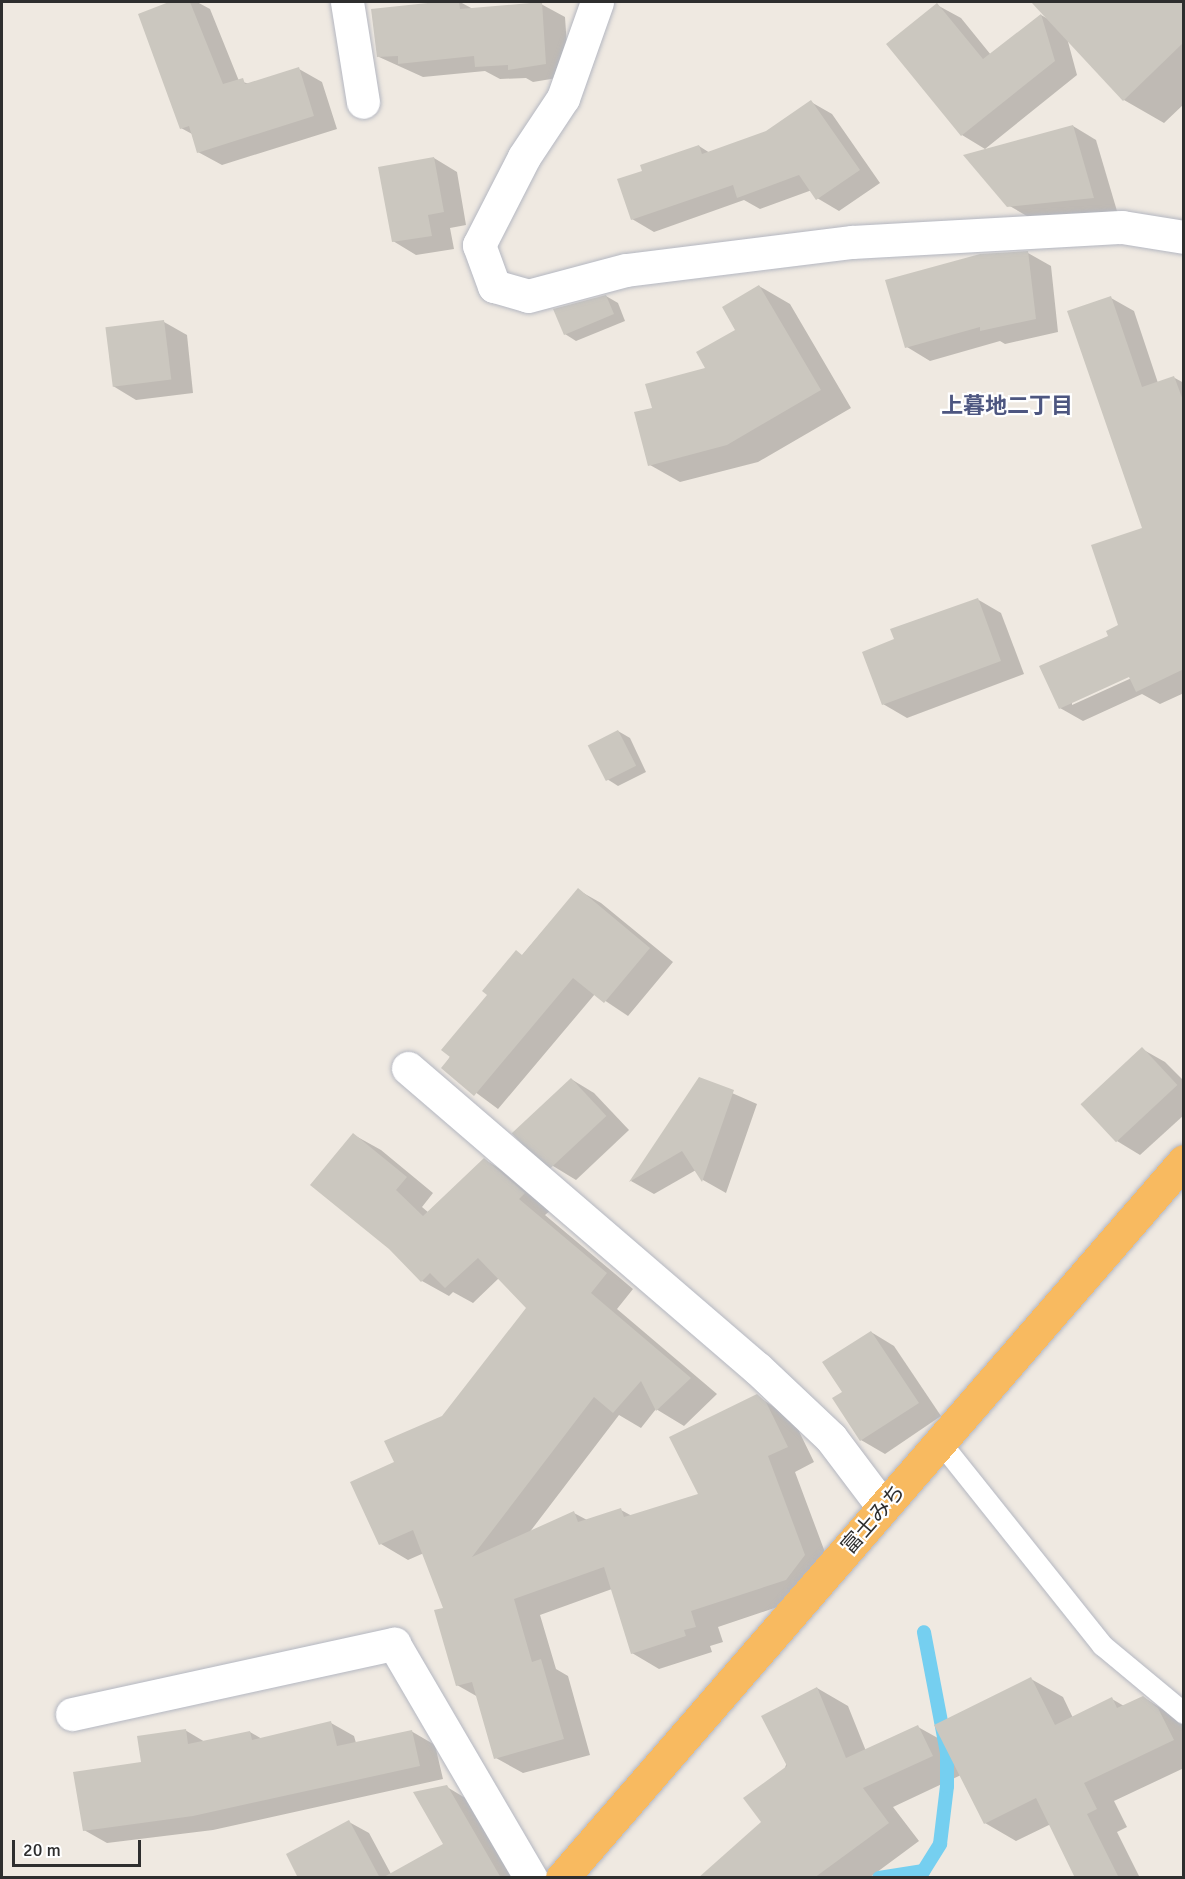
<!DOCTYPE html>
<html>
<head>
<meta charset="utf-8">
<style>
  body { margin:0 }
  #map { position:relative; width:1185px; height:1879px; overflow:hidden; background:#efe9e1; font-family:Signika,"Noto Sans JP",sans-serif }
  div>[style] { position:absolute }
  .shadow>* { inset:0; background:#0003 }
  .stream>* { height:14px; margin:-7px; padding:0 7px; transform-origin:7px; border-radius:7px; background:#75cff0 }
  .building>* { inset:0; background:#cbc7bf; transform-origin:0 0 }
  .roads { filter:drop-shadow(0 0 2px #b4b7c1) drop-shadow(0 0 2px #b4b7c1) }
  .service>* { height:21px; margin:-10.5px; padding:0 10.5px; transform-origin:10.5px; border-radius:10.5px; background:#fff }
  .minor>* { height:33px; margin:-16.5px; padding:0 16.5px; transform-origin:16.5px; border-radius:16.5px; background:#fff }
  .trunk>* { height:33px; margin:-16.5px; padding:0 16.5px; transform-origin:16.5px; border-radius:16.5px; background:#f8ba60 }
  span { translate:-50% -50%; white-space:nowrap; text-align:center; line-height:1.15; -webkit-text-stroke:4.5px #fff; paint-order:stroke }
  .street-label { font-size:21px; color:#2e2e2e }
  .neighbourhood-label { font-size:22px; color:#4d5680; font-weight:700 }
  .frame { position:absolute; inset:0; border:3px solid #2e2e2e; pointer-events:none }
  .scale { position:absolute; left:12px; top:1840px; width:129px; height:27px; box-sizing:border-box; border:3px solid #2e2e2e; border-top:0; padding-left:8px; font-size:18px; line-height:21px; white-space:nowrap; color:#2e2e2e; -webkit-text-stroke:4px #fff; paint-order:stroke }
</style>
</head>
<body>
<div id="map">
  <div class="shadow">
    <i style="clip-path:polygon(173px 2px,197px 2px,210px 9px,239px 81px,250px 84px,299px 69px,322px 82px,337px 129px,222px 165px,198px 152px,192px 134px,181px 128px,140px 14px)"></i>
    <i style="clip-path:polygon(460px 2px,473px 9px,541px 4px,565px 17px,569px 76px,533px 82px,526px 78px,500px 79px,485px 71px,423px 77px,379px 57px,373px 10px)"></i>
    <i style="clip-path:polygon(1033px 2px,1184px 2px,1184px 104px,1164px 123px,1124px 100px,1067px 38px,1077px 75px,985px 149px,962px 135px,888px 45px,937px 5px,961px 18px,991px 55px,1041px 15px,1050px 20px)"></i>
    <i style="clip-path:polygon(811px 102px,832px 114px,880px 183px,839px 211px,817px 198px,812px 190px,760px 209px,744px 200px,654px 232px,632px 219px,643px 172px,699px 146px,710px 153px,766px 133px)"></i>
    <i style="clip-path:polygon(1073px 126px,1096px 140px,1117px 211px,1032px 219px,1008px 205px)"></i>
    <i style="clip-path:polygon(434px 158px,457px 172px,466px 225px,450px 228px,454px 249px,416px 255px,393px 241px)"></i>
    <i style="clip-path:polygon(1028px 253px,1051px 266px,1058px 332px,1005px 344px,1000px 341px,930px 361px,907px 347px)"></i>
    <i style="clip-path:polygon(759px 286px,790px 304px,851px 408px,758px 462px,680px 482px,650px 465px,708px 369px,737px 330px)"></i>
    <i style="clip-path:polygon(606px 296px,618px 303px,625px 321px,576px 341px,565px 334px)"></i>
    <i style="clip-path:polygon(evenodd,1111px 298px,1134px 311px,1158px 383px,1173px 377px,1184px 383px,1184px 693px,1160px 704px,1142px 694px,1083px 721px,1060px 708px,1120px 626px,1144px 529px,1111px 298px,1135px 673px,1136px 676px,1072px 705px,1072px 701px,1135px 673px)"></i>
    <i style="clip-path:polygon(164px 322px,187px 335px,193px 393px,136px 400px,113px 386px)"></i>
    <i style="clip-path:polygon(977px 599px,1001px 613px,1024px 674px,907px 718px,883px 704px,896px 640px)"></i>
    <i style="clip-path:polygon(618px 731px,630px 738px,646px 772px,618px 786px,607px 779px)"></i>
    <i style="clip-path:polygon(578px 890px,601px 903px,673px 962px,628px 1016px,595px 994px,498px 1109px,443px 1068px,489px 994px)"></i>
    <i style="clip-path:polygon(1142px 1049px,1165px 1062px,1184px 1081px,1184px 1115px,1140px 1155px,1117px 1141px)"></i>
    <i style="clip-path:polygon(571px 1079px,594px 1093px,629px 1130px,576px 1180px,553px 1166px,514px 1133px)"></i>
    <i style="clip-path:polygon(700px 1079px,757px 1104px,726px 1193px,703px 1180px,696px 1170px,654px 1194px,631px 1181px)"></i>
    <i style="clip-path:polygon(354px 1135px,381px 1150px,433px 1193px,422px 1207px,429px 1213px,485px 1160px,512px 1176px,551px 1210px,545px 1215px,633px 1289px,617px 1309px,717px 1394px,684px 1426px,656px 1409px,641px 1428px,619px 1415px,529px 1533px,574px 1513px,587px 1520px,621px 1510px,632px 1516px,700px 1495px,757px 1396px,793px 1419px,814px 1462px,795px 1472px,832px 1571px,813px 1595px,718px 1627px,723px 1642px,710px 1646px,712px 1652px,659px 1669px,632px 1653px,612px 1589px,540px 1615px,556px 1669px,568px 1676px,590px 1755px,523px 1773px,496px 1758px,478px 1697px,457px 1685px,445px 1609px,424px 1553px,408px 1560px,381px 1544px,352px 1483px,396px 1463px,443px 1417px,528px 1308px,499px 1278px,473px 1303px,453px 1292px,449px 1296px,422px 1281px)"></i>
    <i style="clip-path:polygon(871px 1332px,894px 1346px,941px 1416px,885px 1454px,861px 1440px,844px 1393px)"></i>
    <i style="clip-path:polygon(1031px 1679px,1063px 1697px,1073px 1718px,1112px 1699px,1124px 1706px,1143px 1697px,1184px 1723px,1184px 1768px,1114px 1801px,1127px 1827px,1117px 1832px,1140px 1878px,1077px 1878px,1051px 1824px,1016px 1841px,985px 1823px,961px 1775px,893px 1807px,919px 1841px,869px 1878px,701px 1878px,763px 1822px,817px 1688px,848px 1706px,866px 1751px,918px 1727px,945px 1742px)"></i>
    <i style="clip-path:polygon(331px 1723px,354px 1736px,356px 1743px,411px 1731px,435px 1745px,443px 1779px,213px 1830px,107px 1843px,84px 1830px,142px 1763px,185px 1730px,205px 1742px,250px 1732px,262px 1739px)"></i>
    <i style="clip-path:polygon(447px 1787px,467px 1799px,512px 1878px,300px 1878px,349px 1822px,369px 1833px,391px 1874px,446px 1845px)"></i>
  </div>
  <div class="stream">
    <i style="left:879px;top:1878px;width:45px;rotate:-9deg"></i>
    <i style="left:919px;top:1878px;width:40px;rotate:-58deg"></i>
    <i style="left:940px;top:1844px;width:58px;rotate:-83.1deg"></i>
    <i style="left:947px;top:1786px;width:33px;rotate:-90deg"></i>
    <i style="left:947px;top:1753px;width:123px;rotate:-100.8deg"></i>
  </div>
  <div class="building">
    <i style="clip-path:polygon(169px 2px,190px 2px,223px 84px,243px 78px,245px 84px,299px 67px,314px 116px,197px 153px,189px 126px,180px 129px,138px 14px)"></i>
    <i style="clip-path:polygon(437px 2px,459px 2px,460px 9px,542px 2px,546px 64px,508px 70px,508px 65px,475px 67px,474px 56px,398px 64px,398px 56px,377px 57px,371px 9px)"></i>
    <i style="clip-path:polygon(1031px 2px,1184px 2px,1184px 42px,1123px 101px)"></i>
    <i style="clip-path:polygon(937px 3px,983px 59px,1041px 14px,1055px 61px,961px 136px,886px 44px)"></i>
    <i style="clip-path:polygon(811px 100px,860px 170px,816px 200px,799px 175px,737px 198px,733px 185px,631px 220px,617px 179px,642px 171px,640px 165px,699px 145px,702px 154px,766px 131px)"></i>
    <i style="clip-path:polygon(1073px 125px,1094px 198px,1007px 207px,963px 155px)"></i>
    <i style="clip-path:polygon(434px 157px,444px 212px,428px 215px,432px 236px,392px 242px,378px 167px)"></i>
    <i style="clip-path:polygon(1028px 251px,1036px 319px,980px 331px,980px 327px,905px 348px,885px 280px,980px 254px)"></i>
    <i style="clip-path:polygon(759px 285px,821px 390px,727px 445px,648px 466px,634px 412px,652px 408px,645px 384px,705px 368px,696px 352px,735px 330px,722px 307px)"></i>
    <i style="clip-path:polygon(606px 295px,614px 314px,564px 335px,553px 309px)"></i>
    <i style="clip-path:polygon(1111px 296px,1142px 387px,1174px 376px,1184px 403px,1184px 669px,1136px 692px,1129px 677px,1059px 709px,1039px 666px,1108px 636px,1106px 631px,1118px 625px,1091px 545px,1142px 528px,1067px 311px)"></i>
    <i style="left:164px;top:320px;width:60px;height:59px;rotate:83deg"></i>
    <i style="clip-path:polygon(978px 598px,1001px 661px,882px 705px,862px 652px,894px 639px,890px 629px)"></i>
    <i style="left:618px;top:730px;width:40px;height:34px;rotate:63deg"></i>
    <i style="clip-path:polygon(578px 888px,650px 948px,604px 1003px,573px 978px,474px 1096px,441px 1068px,450px 1057px,441px 1050px,487px 995px,482px 991px,516px 950px,522px 955px)"></i>
    <i style="left:1142px;top:1047px;width:52px;height:84px;rotate:47deg"></i>
    <i style="clip-path:polygon(699px 1077px,734px 1090px,702px 1182px,682px 1151px,629px 1182px)"></i>
    <i style="left:571px;top:1078px;width:52px;height:81px;rotate:47deg"></i>
    <i style="clip-path:polygon(353px 1133px,407px 1177px,396px 1190px,423px 1216px,484px 1158px,525px 1193px,519px 1199px,607px 1273px,591px 1293px,691px 1378px,656px 1411px,641px 1381px,613px 1413px,594px 1397px,472px 1557px,574px 1511px,578px 1522px,621px 1508px,624px 1517px,698px 1494px,669px 1437px,757px 1394px,766px 1402px,788px 1447px,768px 1456px,805px 1555px,786px 1580px,691px 1611px,696px 1627px,684px 1630px,686px 1636px,631px 1654px,604px 1567px,514px 1599px,532px 1662px,541px 1659px,564px 1739px,494px 1759px,472px 1682px,456px 1686px,434px 1610px,443px 1608px,413px 1530px,379px 1545px,350px 1482px,394px 1462px,384px 1441px,442px 1416px,526px 1308px,478px 1258px,445px 1288px,430px 1273px,421px 1282px,389px 1249px,310px 1185px)"></i>
    <i style="clip-path:polygon(871px 1331px,919px 1403px,860px 1441px,832px 1398px,842px 1392px,822px 1362px)"></i>
    <i style="clip-path:polygon(1031px 1677px,1055px 1725px,1112px 1697px,1117px 1708px,1143px 1696px,1158px 1708px,1174px 1740px,1084px 1783px,1097px 1809px,1087px 1814px,1119px 1878px,1075px 1878px,1036px 1798px,984px 1824px,934px 1725px)"></i>
    <i style="clip-path:polygon(817px 1687px,846px 1758px,918px 1725px,933px 1756px,863px 1788px,889px 1823px,814px 1878px,698px 1878px,761px 1822px,743px 1798px,787px 1766px,761px 1716px)"></i>
    <i style="clip-path:polygon(331px 1721px,337px 1746px,412px 1730px,420px 1766px,193px 1816px,83px 1831px,73px 1772px,141px 1762px,137px 1736px,186px 1729px,188px 1744px,250px 1731px,252px 1740px)"></i>
    <i style="clip-path:polygon(447px 1785px,501px 1878px,382px 1878px,443px 1844px,413px 1792px)"></i>
    <i style="clip-path:polygon(349px 1820px,380px 1878px,298px 1878px,286px 1854px)"></i>
  </div>
  <div class="roads">
    <div class="service">
      <i style="left:940px;top:1442px;width:260px;rotate:51.4deg"></i>
      <i style="left:1102px;top:1645px;width:107px;rotate:39.7deg"></i>
    </div>
    <div class="minor">
      <i style="left:347px;top:2px;width:101px;rotate:80.9deg"></i>
      <i style="left:597px;top:2px;width:102px;rotate:109.5deg"></i>
      <i style="left:563px;top:98px;width:71px;rotate:123.5deg"></i>
      <i style="left:524px;top:157px;width:99px;rotate:117.1deg"></i>
      <i style="left:479px;top:245px;width:44px;rotate:69.9deg"></i>
      <i style="left:494px;top:286px;width:35px;rotate:16deg"></i>
      <i style="left:528px;top:296px;width:101px;rotate:-14.9deg"></i>
      <i style="left:626px;top:270px;width:228px;rotate:-7.1deg"></i>
      <i style="left:852px;top:242px;width:270px;rotate:-3.2deg"></i>
      <i style="left:1122px;top:227px;width:63px;rotate:9.2deg"></i>
      <i style="left:408px;top:1068px;width:460px;rotate:40.7deg"></i>
      <i style="left:757px;top:1368px;width:102px;rotate:43.4deg"></i>
      <i style="left:831px;top:1438px;width:86px;rotate:53deg"></i>
      <i style="left:72px;top:1714px;width:330px;rotate:-12.3deg"></i>
      <i style="left:394px;top:1644px;width:271px;rotate:59.7deg"></i>
    </div>
    <div class="trunk">
      <i style="left:562px;top:1878px;width:949px;rotate:-49.06deg"></i>
    </div>
  </div>
  <div class="street-label">
    <span style="left:873px;top:1519px;rotate:-49deg">富士みち</span>
  </div>
  <div class="neighbourhood-label">
    <span style="left:1007px;top:406px">上暮地二丁目</span>
  </div>
  <div class="frame"></div>
  <div class="scale">20 m</div>
</div>
</body>
</html>
